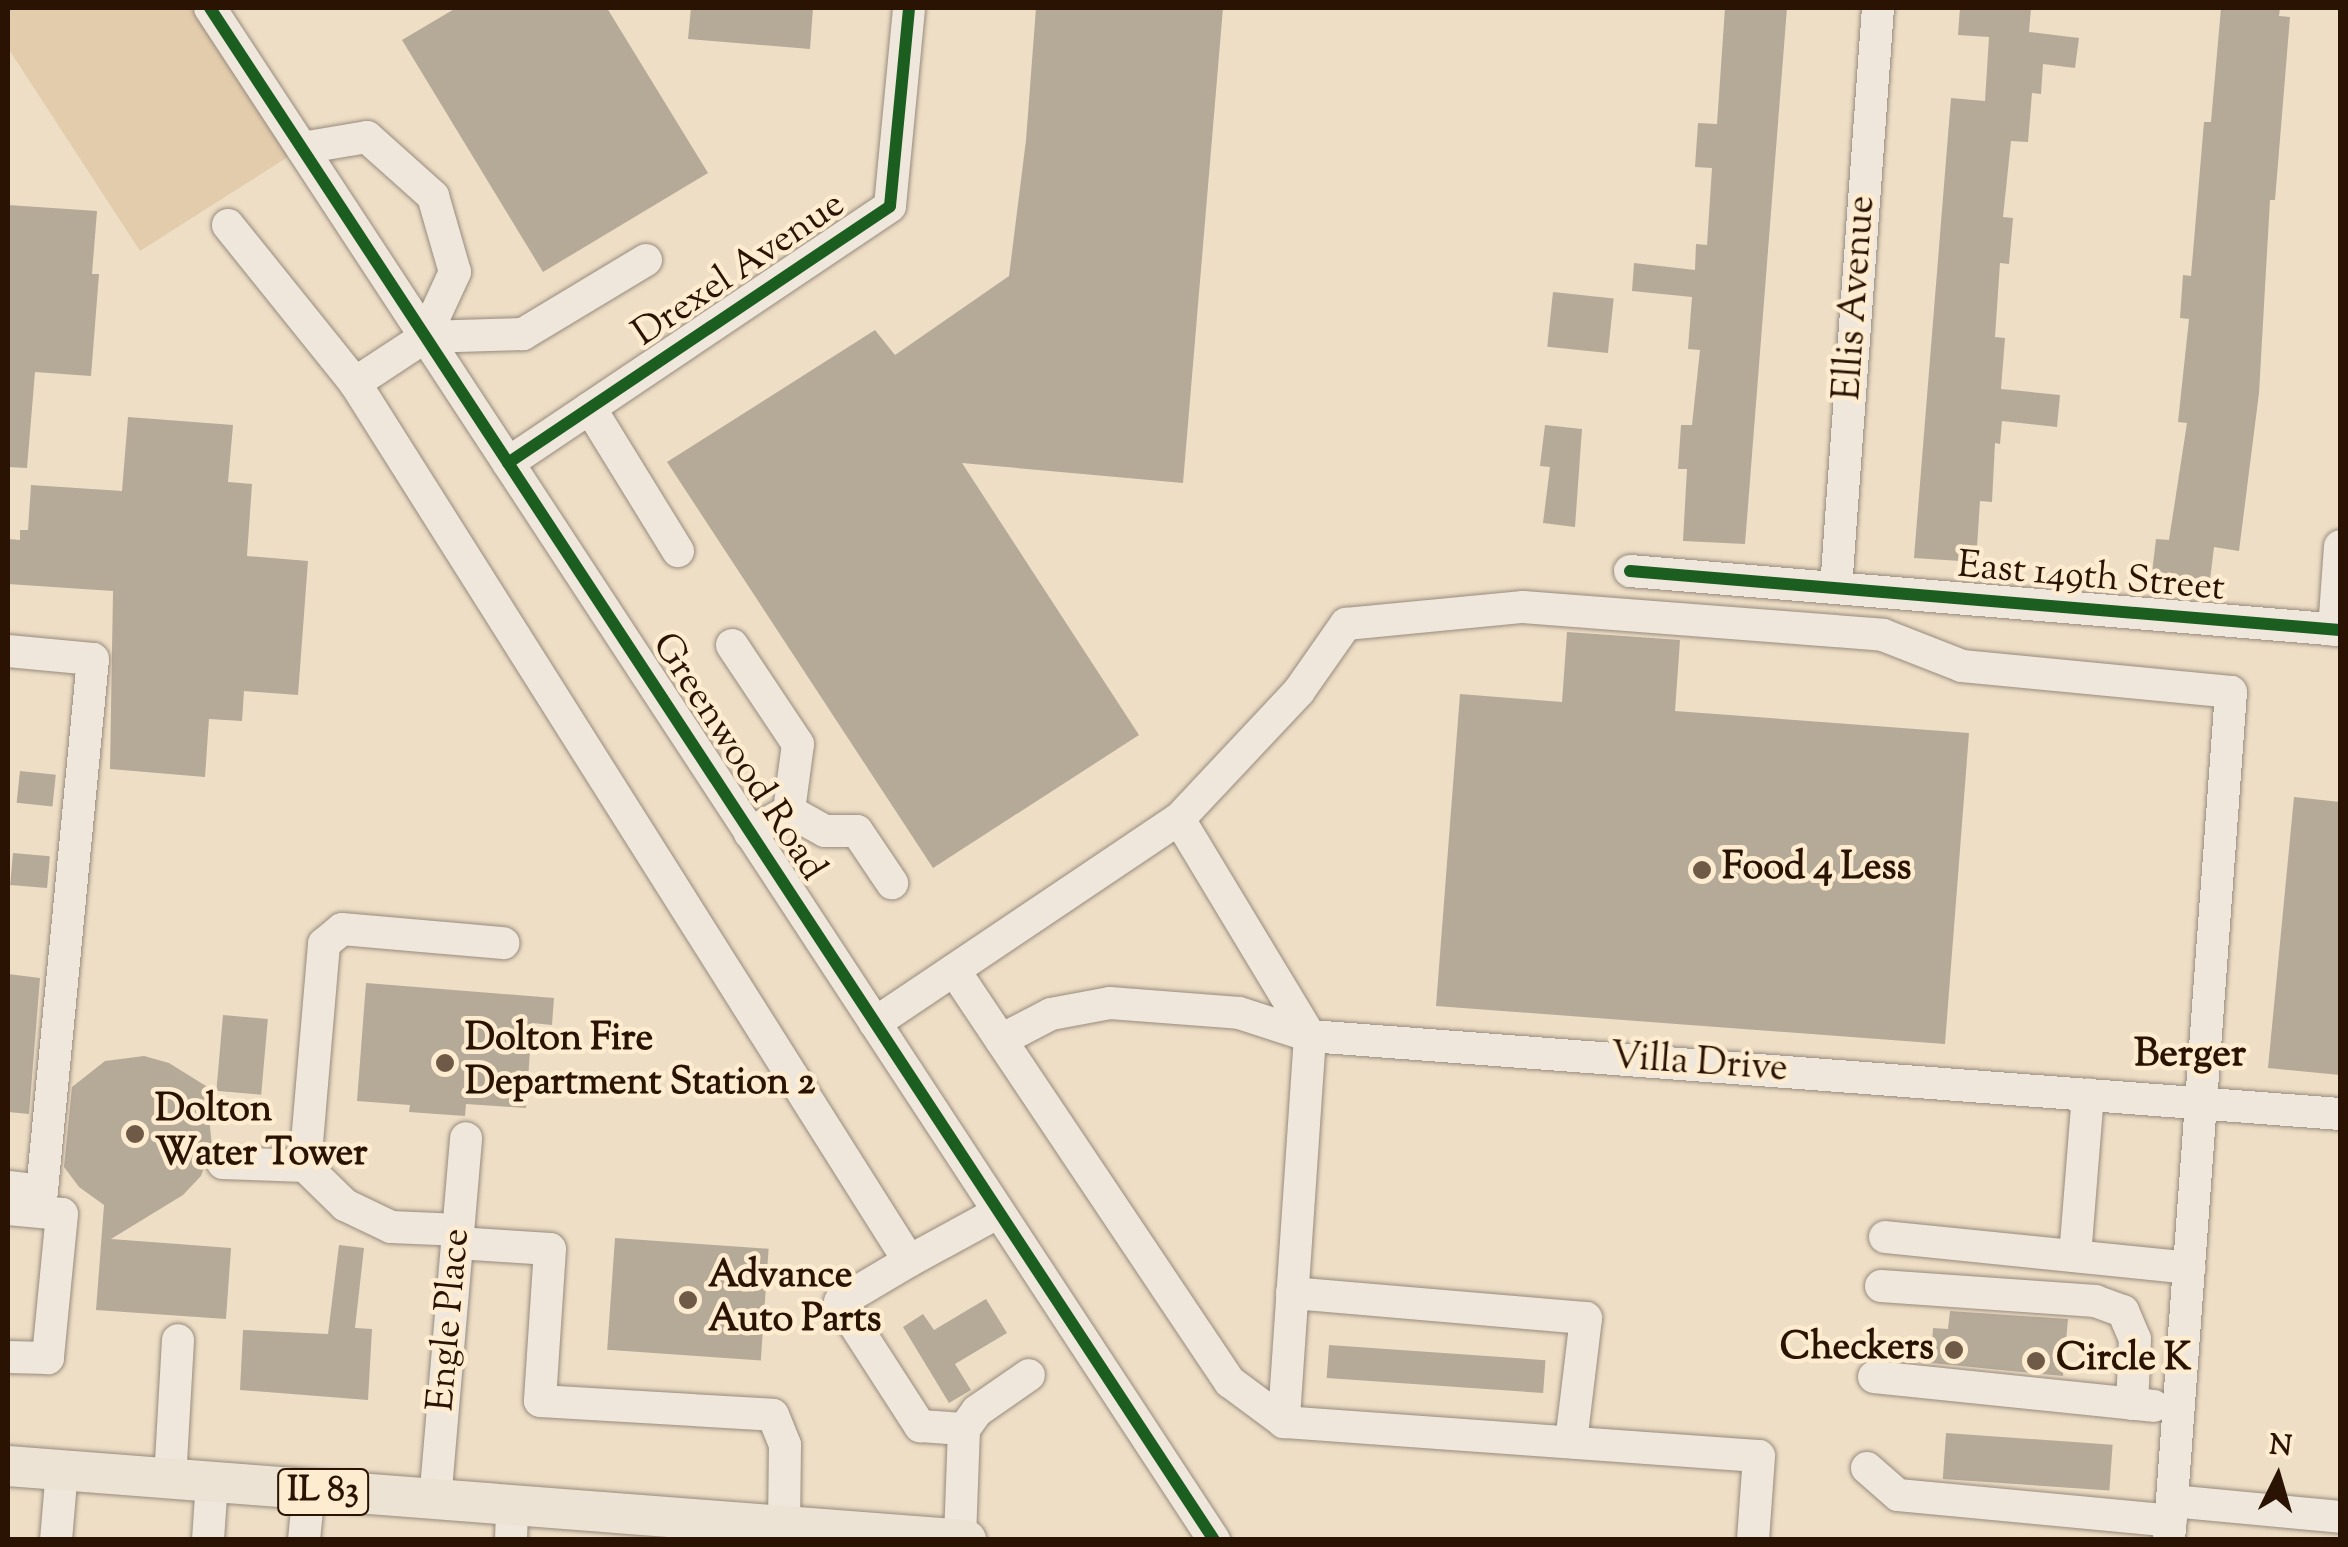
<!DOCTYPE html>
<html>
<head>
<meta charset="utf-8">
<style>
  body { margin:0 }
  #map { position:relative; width:2348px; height:1547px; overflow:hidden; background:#eedec6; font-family:"Sorts Mill Goudy",serif }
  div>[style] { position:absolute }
  .green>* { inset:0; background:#e3ccac }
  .building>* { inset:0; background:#b5a998; transform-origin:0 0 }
  .roads { filter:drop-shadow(0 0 2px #978b7c) drop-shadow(0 0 2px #978b7c) }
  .minor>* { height:32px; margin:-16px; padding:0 16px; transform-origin:16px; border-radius:16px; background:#efe7db }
  .major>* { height:40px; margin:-20px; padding:0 20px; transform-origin:20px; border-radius:20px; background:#ece3d5 }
  .cycleway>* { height:12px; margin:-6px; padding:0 6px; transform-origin:6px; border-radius:6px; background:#1b5e20 }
  .dots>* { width:28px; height:28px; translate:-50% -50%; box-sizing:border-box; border:5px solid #feecd0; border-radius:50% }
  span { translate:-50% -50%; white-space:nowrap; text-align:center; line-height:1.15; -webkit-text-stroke:9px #feecd0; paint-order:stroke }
  .shield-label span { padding:2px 8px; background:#feecd0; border:2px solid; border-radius:8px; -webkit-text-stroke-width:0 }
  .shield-label { font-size:35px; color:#2a1302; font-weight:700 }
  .street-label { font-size:38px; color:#2a1302 }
  .poi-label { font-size:38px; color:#2a1302; font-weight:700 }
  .left { translate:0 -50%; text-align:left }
  .right { translate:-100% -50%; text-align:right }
  .neighbourhood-label { font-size:40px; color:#2a1302; font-weight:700 }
  .frame { position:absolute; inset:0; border:10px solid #2a1302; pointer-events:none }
  .north { position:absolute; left:2228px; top:1427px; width:100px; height:100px; -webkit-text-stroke:8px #feecd0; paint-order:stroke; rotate:5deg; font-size:28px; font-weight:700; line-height:40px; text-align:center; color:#2a1302 }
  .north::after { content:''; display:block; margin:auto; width:35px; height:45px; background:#2a1302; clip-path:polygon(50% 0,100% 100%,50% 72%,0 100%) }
</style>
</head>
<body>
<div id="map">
  <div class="green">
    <i style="clip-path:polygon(8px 8px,210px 8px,302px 148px,140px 251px,8px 48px)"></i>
  </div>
  <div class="building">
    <i style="clip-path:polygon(456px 8px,607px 8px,708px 173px,543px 272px,402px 40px)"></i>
    <i style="clip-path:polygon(691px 8px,813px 8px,810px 49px,688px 39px)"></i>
    <i style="clip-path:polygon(1036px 8px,1223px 8px,1183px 483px,962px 463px,1139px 735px,933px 868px,667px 462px,875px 330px,895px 355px,1009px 276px,1026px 140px)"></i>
    <i style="clip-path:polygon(1725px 8px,1787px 8px,1745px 544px,1683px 541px,1687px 469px,1678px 469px,1681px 425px,1692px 425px,1700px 350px,1688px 349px,1692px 297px,1632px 291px,1634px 263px,1695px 270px,1696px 244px,1707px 245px,1712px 168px,1695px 167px,1698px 123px,1717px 124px)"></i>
    <i style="clip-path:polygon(1960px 8px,2031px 8px,2029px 32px,2079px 38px,2075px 68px,2043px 64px,2041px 94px,2032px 93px,2028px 142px,2011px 141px,2003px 217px,2013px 218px,2009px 264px,2000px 263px,1995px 337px,2005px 338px,2001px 389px,2060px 395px,2057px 427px,2002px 421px,2000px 444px,1995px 443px,1992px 502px,1980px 501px,1976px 562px,1914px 558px,1951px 98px,1985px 101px,1989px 37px,1958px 35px)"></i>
    <i style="clip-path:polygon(2221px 8px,2280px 8px,2279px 16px,2290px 17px,2275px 200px,2270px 200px,2259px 393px,2239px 551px,2214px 547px,2210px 580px,2152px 573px,2156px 539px,2169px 540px,2187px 423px,2178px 422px,2189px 319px,2180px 318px,2183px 275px,2191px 276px,2204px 122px,2211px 122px)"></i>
    <i style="clip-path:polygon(8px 205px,97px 211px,92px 274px,99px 274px,91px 376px,35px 372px,27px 468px,8px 467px)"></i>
    <i style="left:1553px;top:292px;width:61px;height:55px;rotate:6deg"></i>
    <i style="clip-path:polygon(128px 417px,233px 425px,228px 482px,252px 484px,247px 556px,308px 561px,298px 695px,244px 691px,242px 721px,209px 719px,205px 777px,110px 769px,113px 591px,8px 584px,8px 539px,20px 540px,20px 530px,28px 530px,31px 485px,122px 491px)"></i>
    <i style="clip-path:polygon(1545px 425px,1582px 429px,1575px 527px,1543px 523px,1550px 467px,1540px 466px)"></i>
    <i style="clip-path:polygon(1567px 632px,1680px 640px,1675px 711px,1969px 733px,1945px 1044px,1436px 1006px,1460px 694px,1562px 702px)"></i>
    <i style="left:20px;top:771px;width:36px;height:32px;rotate:6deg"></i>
    <i style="clip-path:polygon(2294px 797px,2340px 802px,2340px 1075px,2268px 1068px)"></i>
    <i style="left:13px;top:853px;width:37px;height:32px;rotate:5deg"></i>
    <i style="clip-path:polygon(8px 974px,40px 978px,29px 1114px,8px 1112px)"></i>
    <i style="clip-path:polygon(366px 983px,554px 998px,552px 1025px,532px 1023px,526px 1108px,466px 1104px,465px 1116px,409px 1112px,410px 1105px,357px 1101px)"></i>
    <i style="left:223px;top:1015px;width:45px;height:76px;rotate:5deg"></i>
    <i style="clip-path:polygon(144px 1056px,169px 1063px,206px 1086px,212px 1147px,201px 1176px,183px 1195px,111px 1239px,231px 1248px,226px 1319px,96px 1310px,104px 1205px,79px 1187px,64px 1167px,72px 1087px,105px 1061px)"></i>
    <i style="left:615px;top:1238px;width:154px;height:112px;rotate:4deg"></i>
    <i style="clip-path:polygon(339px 1245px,364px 1248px,355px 1328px,372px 1329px,368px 1400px,240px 1390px,243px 1330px,328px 1334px)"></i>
    <i style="clip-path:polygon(986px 1299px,1007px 1333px,955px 1364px,971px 1390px,949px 1403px,903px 1327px,923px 1314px,934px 1330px)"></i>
    <i style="clip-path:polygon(1950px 1311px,2068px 1319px,2063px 1376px,1931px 1363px,1933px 1328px,1948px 1329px)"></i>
    <i style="left:1329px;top:1345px;width:217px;height:33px;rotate:4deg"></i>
    <i style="left:1946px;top:1433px;width:167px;height:46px;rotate:4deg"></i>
  </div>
  <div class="roads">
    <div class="minor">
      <i style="left:210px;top:8px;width:1832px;rotate:56.76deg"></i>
      <i style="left:302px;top:148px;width:66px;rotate:-9.6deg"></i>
      <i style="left:367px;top:137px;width:89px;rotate:41.8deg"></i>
      <i style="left:433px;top:196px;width:79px;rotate:73.9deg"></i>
      <i style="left:455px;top:272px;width:72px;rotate:114.8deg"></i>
      <i style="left:228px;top:225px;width:203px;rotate:51.2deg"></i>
      <i style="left:646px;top:260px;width:144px;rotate:149deg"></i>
      <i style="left:523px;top:334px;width:98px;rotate:178.2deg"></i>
      <i style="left:425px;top:337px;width:84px;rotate:146.7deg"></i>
      <i style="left:355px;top:383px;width:1038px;rotate:57.75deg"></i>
      <i style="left:909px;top:1261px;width:102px;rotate:-28.6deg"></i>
      <i style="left:590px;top:408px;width:168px;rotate:58.4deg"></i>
      <i style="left:508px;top:463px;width:460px;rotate:-33.9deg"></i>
      <i style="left:890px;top:206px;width:199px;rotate:-84.5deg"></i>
      <i style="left:1630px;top:571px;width:712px;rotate:4.75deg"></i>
      <i style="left:1836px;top:588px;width:582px;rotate:-85.86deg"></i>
      <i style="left:2334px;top:630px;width:84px;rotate:-85.9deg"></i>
      <i style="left:732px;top:645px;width:119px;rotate:56.3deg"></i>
      <i style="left:798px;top:744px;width:68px;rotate:97.7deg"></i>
      <i style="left:789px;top:811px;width:45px;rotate:150.6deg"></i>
      <i style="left:8px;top:651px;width:85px;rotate:5.4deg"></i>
      <i style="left:93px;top:659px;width:534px;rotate:95.48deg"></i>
      <i style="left:42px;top:1191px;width:34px;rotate:-173deg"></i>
      <i style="left:789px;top:811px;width:41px;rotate:29.1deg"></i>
      <i style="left:825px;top:831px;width:32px"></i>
      <i style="left:857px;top:831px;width:63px;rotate:56.1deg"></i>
      <i style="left:1179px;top:819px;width:175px;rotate:-46.8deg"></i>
      <i style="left:1299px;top:691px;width:82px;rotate:-55deg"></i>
      <i style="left:1346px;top:624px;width:178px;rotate:-5.5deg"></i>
      <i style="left:1523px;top:607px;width:361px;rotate:4.4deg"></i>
      <i style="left:1883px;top:635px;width:85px;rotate:21.4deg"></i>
      <i style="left:1962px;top:666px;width:270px;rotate:5.5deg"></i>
      <i style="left:2231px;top:692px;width:850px;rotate:94.18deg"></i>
      <i style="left:954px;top:970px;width:496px;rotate:56.2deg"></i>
      <i style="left:1230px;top:1382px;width:67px;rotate:36.5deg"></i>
      <i style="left:875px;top:1023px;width:366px;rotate:-33.9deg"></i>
      <i style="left:1179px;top:819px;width:253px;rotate:58.9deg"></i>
      <i style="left:1310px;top:1036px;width:387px;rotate:93.9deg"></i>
      <i style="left:1284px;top:1422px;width:476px;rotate:4.1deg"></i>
      <i style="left:1759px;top:1456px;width:84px;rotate:94.1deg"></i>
      <i style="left:1001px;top:1040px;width:56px;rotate:-27.5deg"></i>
      <i style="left:1051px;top:1014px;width:60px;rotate:-10.6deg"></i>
      <i style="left:1110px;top:1003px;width:129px;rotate:4.4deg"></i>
      <i style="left:1239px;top:1013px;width:75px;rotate:17.9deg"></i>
      <i style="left:1310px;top:1036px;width:1033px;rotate:4.33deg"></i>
      <i style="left:223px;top:1163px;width:82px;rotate:2.1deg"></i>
      <i style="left:8px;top:1209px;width:54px;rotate:5.3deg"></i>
      <i style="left:62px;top:1214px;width:145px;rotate:95.6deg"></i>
      <i style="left:48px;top:1358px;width:40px;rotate:-178.6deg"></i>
      <i style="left:458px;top:1230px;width:67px;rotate:-177.4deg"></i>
      <i style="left:391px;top:1227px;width:51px;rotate:-154.4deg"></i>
      <i style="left:345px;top:1205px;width:56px;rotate:-135.7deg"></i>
      <i style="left:305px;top:1166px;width:223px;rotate:-85.1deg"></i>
      <i style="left:324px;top:944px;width:23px;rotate:-40deg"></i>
      <i style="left:342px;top:929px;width:162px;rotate:5deg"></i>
      <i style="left:1885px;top:1237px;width:306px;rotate:5.8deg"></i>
      <i style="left:457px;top:1243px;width:93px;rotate:3.7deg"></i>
      <i style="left:550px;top:1249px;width:152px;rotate:93.8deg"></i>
      <i style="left:540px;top:1401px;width:233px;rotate:3.4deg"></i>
      <i style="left:773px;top:1415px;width:32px;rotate:68deg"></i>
      <i style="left:785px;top:1445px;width:81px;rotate:90.7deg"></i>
      <i style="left:2075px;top:1256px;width:162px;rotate:-85.4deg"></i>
      <i style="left:909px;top:1261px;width:80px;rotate:149.3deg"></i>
      <i style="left:840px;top:1302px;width:148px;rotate:57.2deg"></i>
      <i style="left:920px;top:1426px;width:44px;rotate:3.9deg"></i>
      <i style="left:964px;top:1429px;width:111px;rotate:92.1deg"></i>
      <i style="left:1881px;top:1286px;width:215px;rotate:4deg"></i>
      <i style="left:2095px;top:1301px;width:30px;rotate:20deg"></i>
      <i style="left:2123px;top:1311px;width:30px;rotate:67deg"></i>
      <i style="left:2135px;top:1339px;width:65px;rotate:92.6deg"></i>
      <i style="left:1292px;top:1293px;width:295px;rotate:4.9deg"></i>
      <i style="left:1586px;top:1318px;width:125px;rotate:96.9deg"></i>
      <i style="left:1874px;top:1377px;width:281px;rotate:5.9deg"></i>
      <i style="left:964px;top:1429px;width:22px;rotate:-54deg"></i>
      <i style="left:977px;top:1411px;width:63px;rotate:-34.7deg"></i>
      <i style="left:1867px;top:1468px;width:41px;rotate:41.1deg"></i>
      <i style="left:1898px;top:1495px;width:274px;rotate:5.4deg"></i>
      <i style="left:170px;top:1479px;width:139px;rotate:-86.7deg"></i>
      <i style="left:435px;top:1501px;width:364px;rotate:-85.1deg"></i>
      <i style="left:2172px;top:1501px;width:169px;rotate:5.4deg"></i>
      <i style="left:56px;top:1540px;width:70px;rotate:-85.1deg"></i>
      <i style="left:208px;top:1540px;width:58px;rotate:-86.1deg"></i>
      <i style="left:304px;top:1540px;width:50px;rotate:-84.3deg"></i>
      <i style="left:511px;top:1540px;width:34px;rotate:-88deg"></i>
    </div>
    <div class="major">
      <i style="left:8px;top:1466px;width:961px;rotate:4.42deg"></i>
    </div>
  </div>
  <div class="cycleway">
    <i style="left:210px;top:8px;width:1832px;rotate:56.76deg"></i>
    <i style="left:508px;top:463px;width:460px;rotate:-33.9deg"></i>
    <i style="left:890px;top:206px;width:199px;rotate:-84.5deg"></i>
    <i style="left:1630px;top:571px;width:712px;rotate:4.75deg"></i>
  </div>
  <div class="dots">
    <i style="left:1702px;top:870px;background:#6f5a47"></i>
    <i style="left:445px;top:1063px;background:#6f5a47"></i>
    <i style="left:135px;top:1134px;background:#6f5a47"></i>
    <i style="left:688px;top:1300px;background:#6f5a47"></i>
    <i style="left:1954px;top:1350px;background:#6f5a47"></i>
    <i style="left:2036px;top:1361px;background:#6f5a47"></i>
  </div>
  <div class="shield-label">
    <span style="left:323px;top:1492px">IL 83</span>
  </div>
  <div class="street-label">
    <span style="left:740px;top:271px;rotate:-34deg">Drexel Avenue</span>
    <span style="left:1857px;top:298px;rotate:-86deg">Ellis Avenue</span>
    <span style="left:2091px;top:579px;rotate:5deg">East 149th Street</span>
    <span style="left:737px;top:758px;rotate:57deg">Greenwood Road</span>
    <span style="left:1699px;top:1065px;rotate:4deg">Villa Drive</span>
    <span style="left:451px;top:1320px;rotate:-85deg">Engle Place</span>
  </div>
  <div class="poi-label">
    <span class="left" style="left:1722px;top:870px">Food 4 Less</span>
    <span class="left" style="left:465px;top:1063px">Dolton Fire<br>Department Station 2</span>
    <span class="left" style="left:155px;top:1134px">Dolton<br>Water Tower</span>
    <span class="left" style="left:708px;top:1300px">Advance<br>Auto Parts</span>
    <span class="right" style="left:1934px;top:1350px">Checkers</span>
    <span class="left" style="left:2056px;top:1361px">Circle K</span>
  </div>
  <div class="neighbourhood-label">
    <span style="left:2190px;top:1056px">Berger</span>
  </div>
  <div class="frame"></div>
  <div class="north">N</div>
</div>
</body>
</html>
